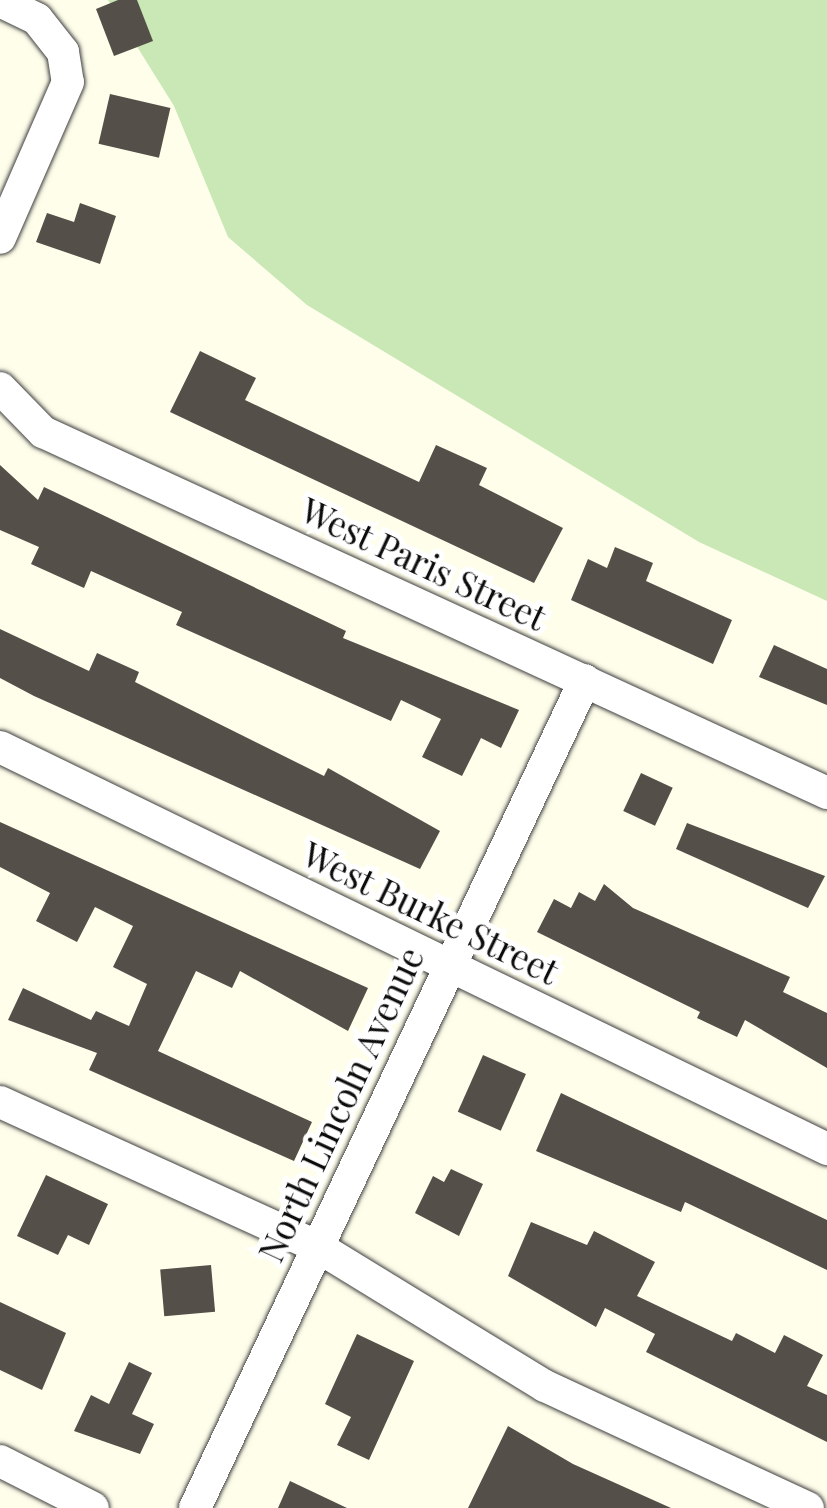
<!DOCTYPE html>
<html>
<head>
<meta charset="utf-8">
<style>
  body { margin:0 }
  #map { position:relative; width:827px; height:1508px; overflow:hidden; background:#fffeeb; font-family:"Playfair Display",serif }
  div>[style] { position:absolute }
  .green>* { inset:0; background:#c9e8b6 }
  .building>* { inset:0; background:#554f49; transform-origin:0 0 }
  .roads { filter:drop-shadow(0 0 2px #3f3f3f) drop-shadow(0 0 2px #3f3f3f) }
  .street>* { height:32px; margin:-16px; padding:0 16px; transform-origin:16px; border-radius:16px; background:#fff }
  span { translate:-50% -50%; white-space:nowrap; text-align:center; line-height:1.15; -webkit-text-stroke:10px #fff; paint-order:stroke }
  .street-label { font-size:35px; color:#0c0c0c }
</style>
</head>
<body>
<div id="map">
  <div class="green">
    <i style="clip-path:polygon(108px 0,827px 0,827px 601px,699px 542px,307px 305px,228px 237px,174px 106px)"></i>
  </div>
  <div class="building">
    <i style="clip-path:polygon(118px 0,137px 0,153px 41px,114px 56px,96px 9px)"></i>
    <i style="left:110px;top:94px;width:62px;height:51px;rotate:13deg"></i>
    <i style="clip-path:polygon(80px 203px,116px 216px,100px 264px,36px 242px,47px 213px,74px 222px)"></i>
    <i style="clip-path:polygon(200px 351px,256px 378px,245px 400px,419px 482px,436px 445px,487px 468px,479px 485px,563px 528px,534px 583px,170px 412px)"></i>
    <i style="clip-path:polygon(0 465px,38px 500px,44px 487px,346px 631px,343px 638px,519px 710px,501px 748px,481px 738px,462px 776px,422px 757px,441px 719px,401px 700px,391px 721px,176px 625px,182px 612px,91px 571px,84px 588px,31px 564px,39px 547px,0 530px)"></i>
    <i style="clip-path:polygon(615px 547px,653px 563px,646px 581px,732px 620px,713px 664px,571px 600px,588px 559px,607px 568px)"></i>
    <i style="clip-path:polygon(0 629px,89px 671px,97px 653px,139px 672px,135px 682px,324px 776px,328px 768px,440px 831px,420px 869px,34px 696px,0 678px)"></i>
    <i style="clip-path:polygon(774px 645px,827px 669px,827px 705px,759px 677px)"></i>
    <i style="left:641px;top:773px;width:35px;height:42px;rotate:25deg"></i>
    <i style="clip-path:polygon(0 822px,368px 988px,348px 1031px,240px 971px,232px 988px,196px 971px,158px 1051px,312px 1122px,294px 1161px,89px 1070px,97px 1053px,8px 1020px,23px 988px,91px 1020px,96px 1011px,129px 1026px,147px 984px,113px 967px,133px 926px,95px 907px,77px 942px,36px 921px,50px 893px,0 867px)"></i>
    <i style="clip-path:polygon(687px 823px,825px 876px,808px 908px,676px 849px)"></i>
    <i style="clip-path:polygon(604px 884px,633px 908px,790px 977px,783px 992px,827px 1013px,827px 1068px,745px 1020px,737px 1037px,697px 1018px,700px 1012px,537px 932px,554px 899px,571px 908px,579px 892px,595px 901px)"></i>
    <i style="left:483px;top:1055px;width:47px;height:62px;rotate:24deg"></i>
    <i style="clip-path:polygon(561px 1093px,827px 1220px,827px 1270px,685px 1202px,681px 1212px,536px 1151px)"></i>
    <i style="clip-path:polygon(451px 1169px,483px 1184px,459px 1236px,415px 1213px,433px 1176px,444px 1182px)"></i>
    <i style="clip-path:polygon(46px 1175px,108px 1204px,89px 1245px,68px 1235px,58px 1255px,17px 1236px)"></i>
    <i style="clip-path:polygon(531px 1222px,587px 1245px,594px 1231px,655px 1262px,637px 1296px,732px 1341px,736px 1333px,775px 1353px,784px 1335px,823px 1355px,807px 1386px,827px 1395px,827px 1442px,646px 1352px,655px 1334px,605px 1308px,596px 1327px,508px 1276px)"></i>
    <i style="left:211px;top:1265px;width:47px;height:51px;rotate:85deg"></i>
    <i style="clip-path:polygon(0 1302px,66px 1333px,42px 1390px,0 1370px)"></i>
    <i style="clip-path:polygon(357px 1334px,414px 1361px,369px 1460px,337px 1445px,351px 1417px,325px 1404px)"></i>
    <i style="clip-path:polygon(129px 1362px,152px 1373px,132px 1414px,154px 1424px,140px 1454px,74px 1431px,91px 1395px,109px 1404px)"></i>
    <i style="clip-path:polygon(508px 1426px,573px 1464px,671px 1508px,468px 1508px)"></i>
    <i style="clip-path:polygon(290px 1481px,347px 1508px,278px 1508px)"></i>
  </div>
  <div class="roads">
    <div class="street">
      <i style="left:0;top:1px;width:41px;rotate:25.9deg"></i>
      <i style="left:37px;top:19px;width:42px;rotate:51.8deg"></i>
      <i style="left:63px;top:52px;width:30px;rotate:81deg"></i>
      <i style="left:68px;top:82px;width:170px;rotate:113.6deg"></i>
      <i style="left:0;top:388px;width:62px;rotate:45.7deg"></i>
      <i style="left:43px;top:432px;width:863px;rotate:24.72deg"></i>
      <i style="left:0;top:747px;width:920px;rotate:25.92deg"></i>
      <i style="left:0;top:1102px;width:349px;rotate:24.5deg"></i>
      <i style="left:318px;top:1247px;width:266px;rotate:31.5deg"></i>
      <i style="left:545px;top:1386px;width:290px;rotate:24.9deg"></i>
      <i style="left:0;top:1461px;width:104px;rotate:26.8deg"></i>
      <i style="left:195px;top:1508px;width:915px;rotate:-64.78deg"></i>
    </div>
  </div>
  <div class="street-label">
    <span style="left:424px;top:563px;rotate:25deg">West Paris Street</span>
    <span style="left:431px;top:912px;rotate:26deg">West Burke Street</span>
    <span style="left:340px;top:1104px;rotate:-65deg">North Lincoln Avenue</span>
  </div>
</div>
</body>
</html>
